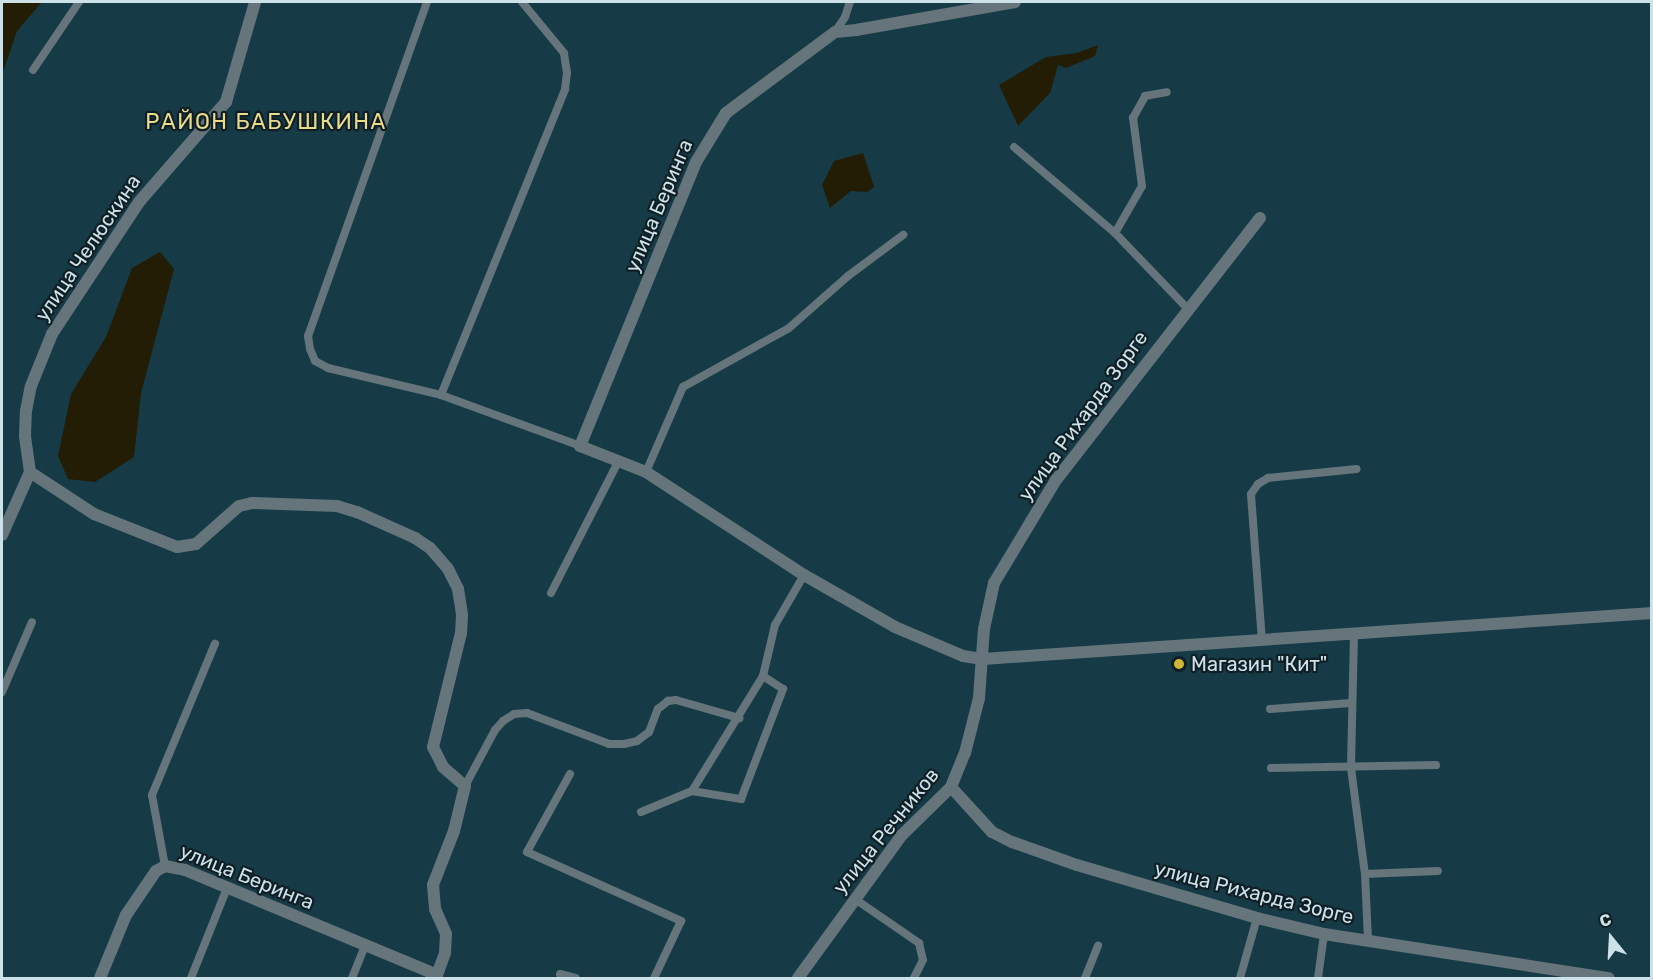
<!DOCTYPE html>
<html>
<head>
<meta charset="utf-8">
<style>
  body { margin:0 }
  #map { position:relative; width:1653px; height:980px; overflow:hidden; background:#163b47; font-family:Rubik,sans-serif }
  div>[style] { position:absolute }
  .water>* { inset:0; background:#221d04 }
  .lane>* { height:8px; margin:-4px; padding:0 4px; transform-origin:4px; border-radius:4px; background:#65757b }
  .street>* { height:12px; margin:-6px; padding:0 6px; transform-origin:6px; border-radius:6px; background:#65757b }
  .dots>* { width:16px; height:16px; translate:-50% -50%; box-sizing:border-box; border:3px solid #101f25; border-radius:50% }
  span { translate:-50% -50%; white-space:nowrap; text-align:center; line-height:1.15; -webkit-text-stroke:4.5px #101f25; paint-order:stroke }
  .street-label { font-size:20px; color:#cde1e8 }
  .poi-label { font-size:20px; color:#cde1e8 }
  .left { translate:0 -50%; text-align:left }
  .quarter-label { font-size:22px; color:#e9db8c; letter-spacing:1.5px }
  .frame { position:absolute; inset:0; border:3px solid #cde1e8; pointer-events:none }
  .north { position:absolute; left:1581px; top:908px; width:60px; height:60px; -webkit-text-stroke:4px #101f25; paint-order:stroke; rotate:342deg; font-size:16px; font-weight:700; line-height:24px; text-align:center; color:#cde1e8 }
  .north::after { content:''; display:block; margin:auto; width:21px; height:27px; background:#cde1e8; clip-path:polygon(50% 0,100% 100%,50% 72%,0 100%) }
</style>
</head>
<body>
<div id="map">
  <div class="water">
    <i style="clip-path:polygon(2px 2px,42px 2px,17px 31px,2px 75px)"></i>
    <i style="clip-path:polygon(1098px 45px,1095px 56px,1066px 68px,1058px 65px,1050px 93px,1018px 126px,999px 85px,1046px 57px,1077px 53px)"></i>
    <i style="clip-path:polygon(863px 153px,874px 187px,867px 192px,851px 191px,830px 208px,822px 185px,834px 161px)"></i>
    <i style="clip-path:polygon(160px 252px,174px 269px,141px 393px,134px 457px,95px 482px,68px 479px,58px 456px,71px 394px,106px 337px,132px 268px)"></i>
  </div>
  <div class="lane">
    <i style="left:427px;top:2px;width:355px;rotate:109.6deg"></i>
    <i style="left:308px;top:336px;width:13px;rotate:81deg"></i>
    <i style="left:310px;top:349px;width:13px;rotate:67deg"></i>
    <i style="left:315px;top:361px;width:15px;rotate:28deg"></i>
    <i style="left:328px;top:368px;width:116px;rotate:13.4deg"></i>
    <i style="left:441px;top:395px;width:148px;rotate:20.1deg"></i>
    <i style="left:835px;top:32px;width:18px;rotate:-56deg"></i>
    <i style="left:845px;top:17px;width:16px;rotate:-72deg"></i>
    <i style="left:33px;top:70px;width:82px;rotate:-55.9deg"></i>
    <i style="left:1014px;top:147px;width:133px;rotate:40.4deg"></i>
    <i style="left:1115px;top:233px;width:104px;rotate:46.2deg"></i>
    <i style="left:1115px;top:233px;width:54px;rotate:-60.1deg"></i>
    <i style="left:1142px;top:186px;width:69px;rotate:-97.5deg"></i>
    <i style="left:1133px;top:118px;width:25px;rotate:-61deg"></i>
    <i style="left:1145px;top:96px;width:22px;rotate:-10deg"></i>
    <i style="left:441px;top:395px;width:330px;rotate:-67.9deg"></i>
    <i style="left:565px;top:89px;width:16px;rotate:-83deg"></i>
    <i style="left:567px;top:73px;width:20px;rotate:-99deg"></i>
    <i style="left:564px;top:53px;width:66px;rotate:-129.5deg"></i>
    <i style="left:646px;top:472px;width:93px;rotate:-66.5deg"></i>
    <i style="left:683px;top:387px;width:121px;rotate:-29.1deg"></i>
    <i style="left:789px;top:328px;width:79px;rotate:-41.4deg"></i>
    <i style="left:848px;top:276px;width:69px;rotate:-36.7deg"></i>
    <i style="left:551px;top:593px;width:149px;rotate:-62.9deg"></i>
    <i style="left:1354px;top:634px;width:134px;rotate:91.3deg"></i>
    <i style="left:1351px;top:768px;width:107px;rotate:82.5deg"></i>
    <i style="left:1365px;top:874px;width:67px;rotate:87.4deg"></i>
    <i style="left:1262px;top:641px;width:147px;rotate:-94.3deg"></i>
    <i style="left:1251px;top:494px;width:12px;rotate:-55deg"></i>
    <i style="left:1258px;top:484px;width:12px;rotate:-31deg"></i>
    <i style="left:1268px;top:478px;width:89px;rotate:-5.8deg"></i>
    <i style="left:2px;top:692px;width:76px;rotate:-66.8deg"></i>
    <i style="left:1270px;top:709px;width:81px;rotate:-4.2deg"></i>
    <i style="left:1271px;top:768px;width:165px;rotate:-1deg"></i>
    <i style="left:570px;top:774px;width:89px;rotate:118.9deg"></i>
    <i style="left:527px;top:852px;width:169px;rotate:24.1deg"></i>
    <i style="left:681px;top:921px;width:63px;rotate:115.3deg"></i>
    <i style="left:465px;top:786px;width:64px;rotate:-61.8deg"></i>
    <i style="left:495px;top:730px;width:12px;rotate:-48deg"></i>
    <i style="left:503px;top:721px;width:13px;rotate:-32deg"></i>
    <i style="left:514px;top:714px;width:13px;rotate:-4deg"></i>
    <i style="left:527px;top:713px;width:88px;rotate:20.7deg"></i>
    <i style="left:609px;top:744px;width:15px"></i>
    <i style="left:624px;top:744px;width:13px;rotate:-13deg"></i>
    <i style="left:637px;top:741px;width:15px;rotate:-37deg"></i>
    <i style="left:649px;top:732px;width:25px;rotate:-69deg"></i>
    <i style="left:658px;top:709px;width:13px;rotate:-39deg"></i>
    <i style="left:668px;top:701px;width:8px;rotate:-7deg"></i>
    <i style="left:676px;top:700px;width:66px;rotate:15.9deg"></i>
    <i style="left:692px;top:791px;width:50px;rotate:9.3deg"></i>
    <i style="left:741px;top:799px;width:118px;rotate:-69.1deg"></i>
    <i style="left:783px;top:689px;width:24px;rotate:-147deg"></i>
    <i style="left:641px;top:812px;width:55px;rotate:-22.4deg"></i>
    <i style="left:692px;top:791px;width:135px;rotate:-58.3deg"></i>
    <i style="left:763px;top:676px;width:52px;rotate:-76.8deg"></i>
    <i style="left:775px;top:625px;width:58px;rotate:-59.9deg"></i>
    <i style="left:165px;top:866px;width:72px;rotate:-100.4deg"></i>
    <i style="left:152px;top:795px;width:164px;rotate:-67.4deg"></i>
    <i style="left:1365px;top:874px;width:73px;rotate:-2.4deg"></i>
    <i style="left:855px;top:899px;width:78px;rotate:34.5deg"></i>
    <i style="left:919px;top:943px;width:17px;rotate:77deg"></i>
    <i style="left:923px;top:960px;width:20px;rotate:117deg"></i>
    <i style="left:560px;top:974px;width:16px;rotate:14deg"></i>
    <i style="left:191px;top:978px;width:97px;rotate:-68.2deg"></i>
    <i style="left:352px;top:978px;width:35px;rotate:-68deg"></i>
    <i style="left:1085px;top:978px;width:35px;rotate:-68deg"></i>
    <i style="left:1240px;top:978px;width:62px;rotate:-74.2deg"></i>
    <i style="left:1318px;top:978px;width:44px;rotate:-82.2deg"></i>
  </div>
  <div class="street">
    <i style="left:1015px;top:2px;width:160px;rotate:170deg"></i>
    <i style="left:857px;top:30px;width:22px;rotate:175deg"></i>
    <i style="left:835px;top:32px;width:136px;rotate:143.4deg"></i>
    <i style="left:726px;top:113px;width:57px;rotate:121.5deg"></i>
    <i style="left:696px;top:162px;width:307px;rotate:112.2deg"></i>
    <i style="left:580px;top:446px;width:71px;rotate:21.5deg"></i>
    <i style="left:646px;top:472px;width:189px;rotate:33.1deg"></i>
    <i style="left:804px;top:575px;width:105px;rotate:29.7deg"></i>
    <i style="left:895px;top:627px;width:74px;rotate:23.1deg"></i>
    <i style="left:963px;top:656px;width:20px;rotate:9deg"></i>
    <i style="left:983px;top:659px;width:671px;rotate:-3.93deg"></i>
    <i style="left:30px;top:472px;width:77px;rotate:33.3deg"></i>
    <i style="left:94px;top:514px;width:89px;rotate:21.7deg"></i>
    <i style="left:177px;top:547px;width:19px;rotate:-9deg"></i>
    <i style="left:196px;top:544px;width:57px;rotate:-41.5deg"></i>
    <i style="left:239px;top:506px;width:13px;rotate:-13deg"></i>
    <i style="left:252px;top:503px;width:85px;rotate:2deg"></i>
    <i style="left:337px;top:506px;width:21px;rotate:17deg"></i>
    <i style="left:357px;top:512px;width:64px;rotate:24.1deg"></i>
    <i style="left:415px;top:538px;width:18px;rotate:34deg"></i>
    <i style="left:430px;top:548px;width:28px;rotate:49deg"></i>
    <i style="left:448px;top:569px;width:22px;rotate:63deg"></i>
    <i style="left:458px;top:589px;width:26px;rotate:81deg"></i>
    <i style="left:462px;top:615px;width:18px;rotate:93deg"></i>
    <i style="left:461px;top:633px;width:117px;rotate:103.8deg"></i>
    <i style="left:433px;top:747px;width:22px;rotate:63deg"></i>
    <i style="left:443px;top:767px;width:29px;rotate:41deg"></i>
    <i style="left:465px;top:786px;width:46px;rotate:103.7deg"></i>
    <i style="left:454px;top:831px;width:58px;rotate:111.3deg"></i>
    <i style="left:433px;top:885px;width:24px;rotate:85deg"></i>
    <i style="left:435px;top:909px;width:27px;rotate:66deg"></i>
    <i style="left:446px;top:934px;width:19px;rotate:93deg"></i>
    <i style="left:445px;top:953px;width:23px;rotate:110deg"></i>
    <i style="left:2px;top:535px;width:69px;rotate:-66deg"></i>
    <i style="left:30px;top:472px;width:36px;rotate:-98deg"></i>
    <i style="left:25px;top:436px;width:25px;rotate:-88deg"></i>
    <i style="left:26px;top:411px;width:25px;rotate:-79deg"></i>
    <i style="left:31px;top:386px;width:56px;rotate:-68deg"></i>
    <i style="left:52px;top:334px;width:158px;rotate:-56.6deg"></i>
    <i style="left:139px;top:202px;width:133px;rotate:-49deg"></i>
    <i style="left:226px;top:102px;width:104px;rotate:-73.8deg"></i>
    <i style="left:951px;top:787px;width:61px;rotate:47.7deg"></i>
    <i style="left:992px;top:832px;width:22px;rotate:27deg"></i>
    <i style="left:1012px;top:842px;width:69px;rotate:19.5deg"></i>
    <i style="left:1077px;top:865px;width:188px;rotate:16.4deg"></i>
    <i style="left:1257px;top:918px;width:69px;rotate:13.4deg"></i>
    <i style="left:1324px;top:934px;width:288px;rotate:8.8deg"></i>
    <i style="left:100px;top:978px;width:68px;rotate:-67.6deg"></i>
    <i style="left:126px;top:915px;width:53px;rotate:-55.7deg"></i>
    <i style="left:156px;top:871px;width:10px;rotate:-29deg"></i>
    <i style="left:165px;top:866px;width:20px;rotate:11deg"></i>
    <i style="left:185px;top:870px;width:273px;rotate:22.6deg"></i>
    <i style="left:437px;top:975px;width:4px;rotate:124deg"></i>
    <i style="left:798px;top:978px;width:177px;rotate:-54deg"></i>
    <i style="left:902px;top:835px;width:69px;rotate:-44.4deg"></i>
    <i style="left:951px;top:787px;width:37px;rotate:-68deg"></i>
    <i style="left:965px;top:753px;width:57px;rotate:-75.7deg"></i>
    <i style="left:979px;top:698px;width:69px;rotate:-85.9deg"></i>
    <i style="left:984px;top:629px;width:47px;rotate:-77.7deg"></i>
    <i style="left:994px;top:583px;width:120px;rotate:-59deg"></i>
    <i style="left:1056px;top:480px;width:332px;rotate:-52.1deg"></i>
  </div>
  <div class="dots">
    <i style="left:1179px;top:664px;background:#ceb837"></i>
  </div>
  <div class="street-label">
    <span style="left:659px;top:206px;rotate:-67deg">улица Беринга</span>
    <span style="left:88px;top:248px;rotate:-56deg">улица Челюскина</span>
    <span style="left:1083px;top:416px;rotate:-54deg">улица Рихарда Зорге</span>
    <span style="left:886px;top:831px;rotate:-51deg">улица Речников</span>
    <span style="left:247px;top:877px;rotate:22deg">улица Беринга</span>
    <span style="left:1254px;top:893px;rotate:14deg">улица Рихарда Зорге</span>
  </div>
  <div class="poi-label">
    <span class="left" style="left:1191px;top:664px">Магазин "Кит"</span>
  </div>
  <div class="quarter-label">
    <span style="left:266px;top:122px">РАЙОН БАБУШКИНА</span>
  </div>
  <div class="frame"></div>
  <div class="north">С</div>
</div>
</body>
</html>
